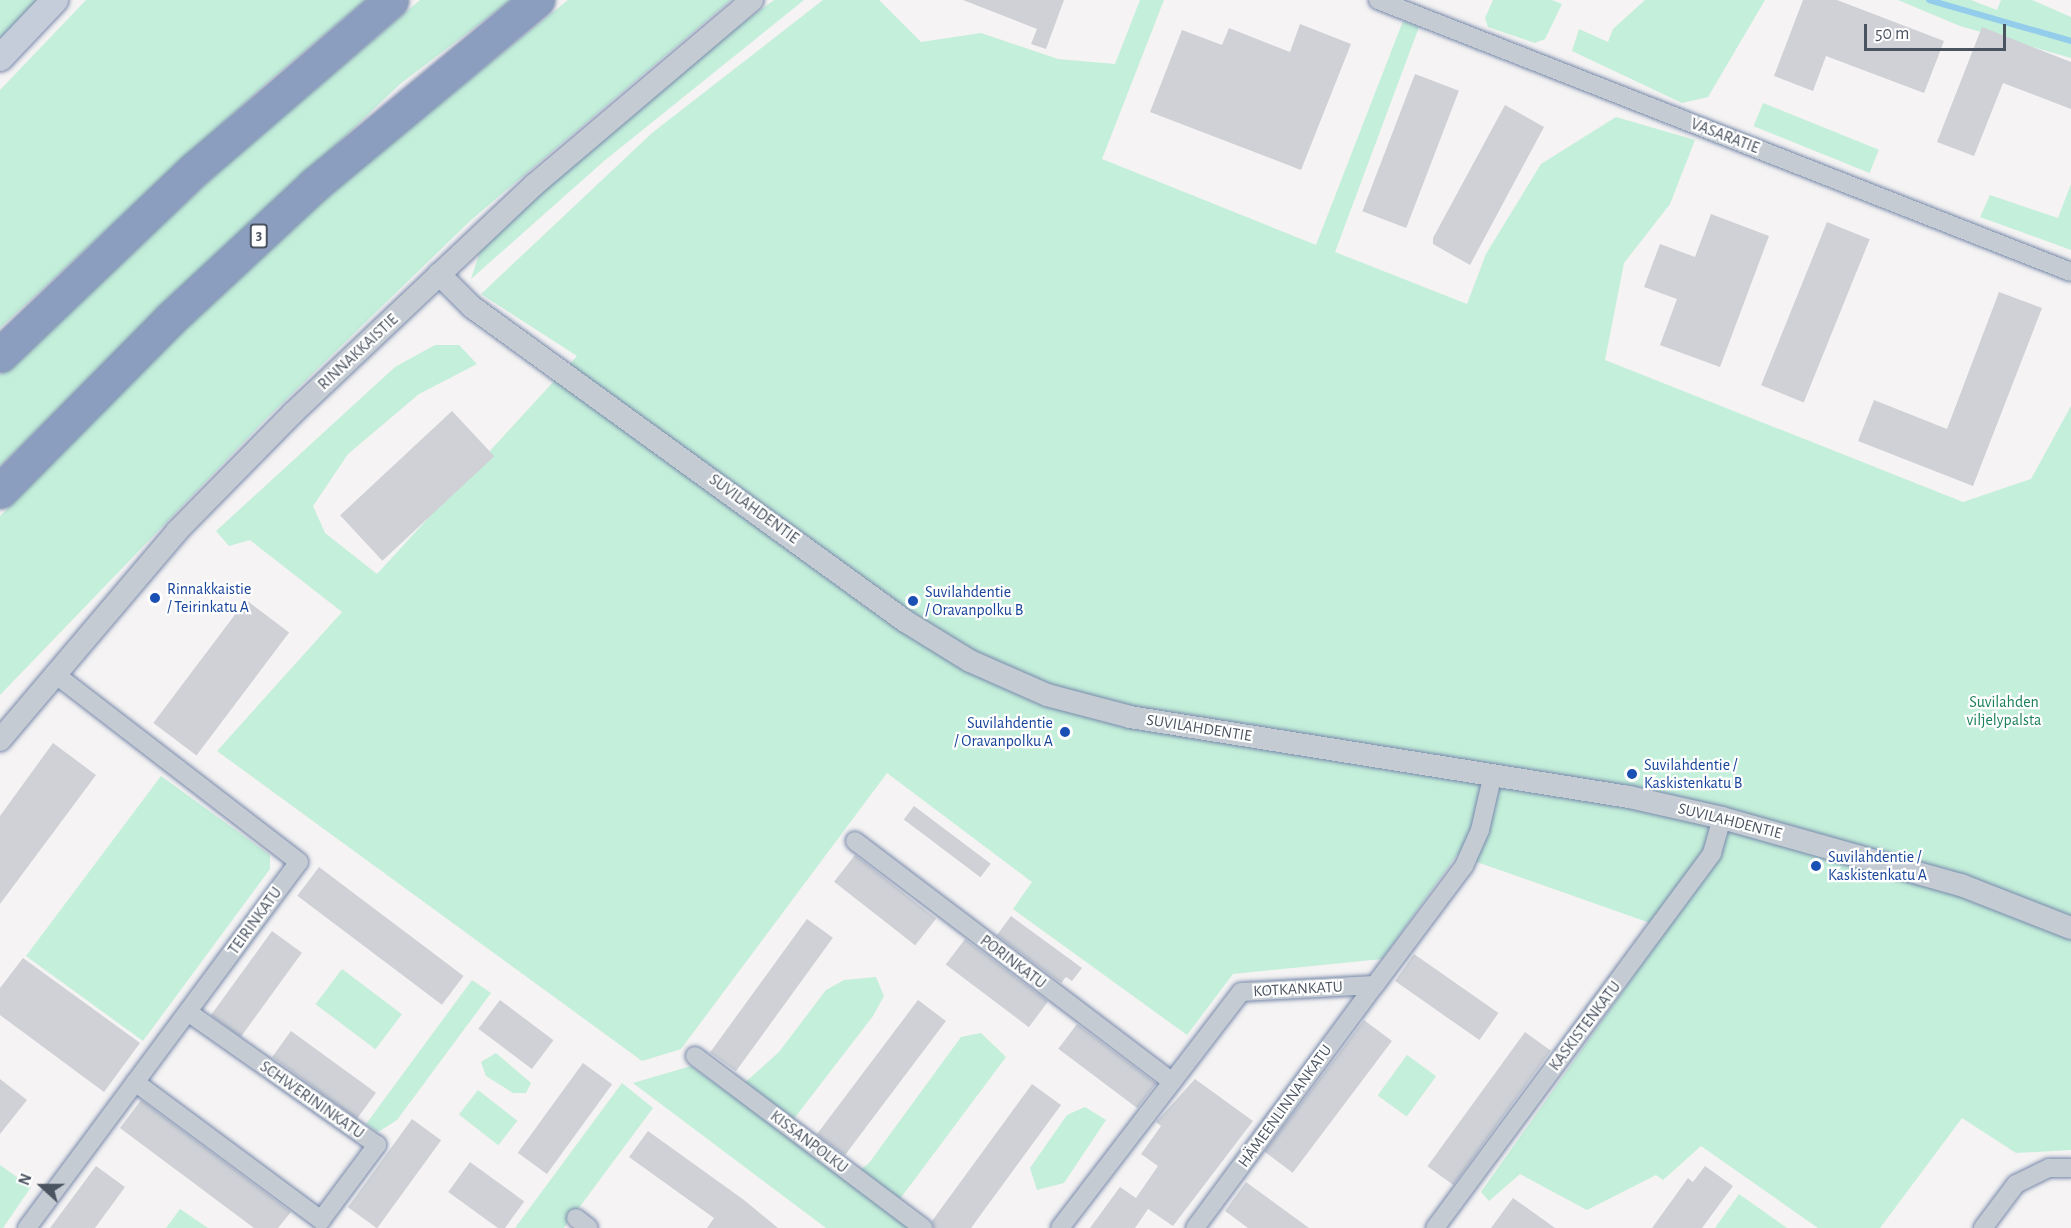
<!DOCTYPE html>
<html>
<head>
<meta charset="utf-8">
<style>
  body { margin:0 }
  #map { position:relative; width:2071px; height:1228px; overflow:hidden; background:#f5f3f3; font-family:"Alegreya Sans",sans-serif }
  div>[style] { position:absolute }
  .green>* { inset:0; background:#c4efda; transform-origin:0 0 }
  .stream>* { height:6px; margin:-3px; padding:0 3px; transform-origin:3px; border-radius:3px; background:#93cdeb }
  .building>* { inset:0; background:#cfd1d6; transform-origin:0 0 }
  .roads { filter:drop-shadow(0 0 2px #7789ab) drop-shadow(0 0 2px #7789ab) }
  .minor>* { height:18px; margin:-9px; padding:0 9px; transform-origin:9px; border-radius:9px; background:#c4cbd3 }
  .tertiary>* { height:22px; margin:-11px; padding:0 11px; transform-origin:11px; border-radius:11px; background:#c4cbd3 }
  .secondary>* { height:26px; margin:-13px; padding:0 13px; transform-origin:13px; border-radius:13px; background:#c6cdda }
  .motorway>* { height:33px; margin:-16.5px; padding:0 16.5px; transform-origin:16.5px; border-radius:16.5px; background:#8c9ebf }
  .dots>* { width:16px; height:16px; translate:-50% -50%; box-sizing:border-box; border:3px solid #fff; border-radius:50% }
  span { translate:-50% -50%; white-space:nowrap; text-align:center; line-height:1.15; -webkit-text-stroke:4.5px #fff; paint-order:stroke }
  .shield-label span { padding:2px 4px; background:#fff; border:2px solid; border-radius:4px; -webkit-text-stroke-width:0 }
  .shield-label { font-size:15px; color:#4a5360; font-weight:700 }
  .street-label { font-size:16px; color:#4a5360 }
  .transit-label { font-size:16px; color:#164399 }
  .left { translate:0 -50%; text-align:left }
  .right { translate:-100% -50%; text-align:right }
  .park-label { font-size:16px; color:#1b815b }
  .north { position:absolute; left:12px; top:1156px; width:60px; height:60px; -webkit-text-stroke:4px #fff; paint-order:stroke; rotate:291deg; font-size:16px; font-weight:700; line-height:24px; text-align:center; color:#4a5360 }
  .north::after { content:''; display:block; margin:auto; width:21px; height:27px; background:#4a5360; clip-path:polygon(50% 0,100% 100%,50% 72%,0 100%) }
  .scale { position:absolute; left:1864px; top:24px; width:142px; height:27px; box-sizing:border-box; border:3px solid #4a5360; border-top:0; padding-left:8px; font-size:18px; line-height:21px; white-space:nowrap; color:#4a5360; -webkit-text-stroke:4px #fff; paint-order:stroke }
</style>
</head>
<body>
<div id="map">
  <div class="green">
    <i style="clip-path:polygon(0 0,38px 0,0 39px)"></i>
    <i style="clip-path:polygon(86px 0,366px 0,269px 81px,0 328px,0 90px)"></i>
    <i style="clip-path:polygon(420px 0,511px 0,400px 84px,0 466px,0 375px,233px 158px)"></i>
    <i style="clip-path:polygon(568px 0,731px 0,471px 220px,266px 419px,0 695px,0 516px,161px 349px,329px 192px)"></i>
    <i style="clip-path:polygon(774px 0,804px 0,604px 161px,471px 279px,480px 251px,550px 185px,714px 44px)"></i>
    <i style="clip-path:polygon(823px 0,879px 0,921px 42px,981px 33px,1058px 59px,1115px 64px,1140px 0,1164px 0,1102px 159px,1316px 245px,1403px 21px,1419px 27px,1335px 252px,1467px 304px,1486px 254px,1541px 164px,1616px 117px,1695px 140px,1670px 204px,1624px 263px,1605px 360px,1963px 502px,2031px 479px,2071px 406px,2071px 1150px,2016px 1153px,1962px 1118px,1880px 1228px,1818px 1228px,1701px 1146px,1663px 1180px,1656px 1175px,1587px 1210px,1520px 1174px,1489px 1201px,1481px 1192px,1667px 929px,1457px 855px,1382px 959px,1233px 974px,1187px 1035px,1013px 909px,1032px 882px,887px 773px,681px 1049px,642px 1061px,217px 751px,342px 612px,250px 540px,229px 546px,216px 531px,395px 367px,435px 345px,459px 345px,477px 364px,419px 394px,348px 454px,313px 506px,325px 533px,377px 574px,577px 356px,481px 294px,652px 133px)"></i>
    <i style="clip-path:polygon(1493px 0,1552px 0,1562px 4px,1545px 39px,1535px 43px,1488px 27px,1485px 18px)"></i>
    <i style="clip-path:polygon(1645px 0,1765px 0,1708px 97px,1682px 103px,1572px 51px,1579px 29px,1608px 42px,1613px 29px)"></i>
    <i style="clip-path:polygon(1898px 0,1971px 0,1997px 10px,2001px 0,2032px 0,2071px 17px,2071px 58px,1960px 26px)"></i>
    <i style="left:1763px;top:103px;width:125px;height:25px;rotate:22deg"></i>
    <i style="clip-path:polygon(2071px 184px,2071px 250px,1980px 217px,1990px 195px,2058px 218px)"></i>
    <i style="clip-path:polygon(161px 776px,270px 855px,270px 869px,143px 1041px,26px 956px)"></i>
    <i style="left:342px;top:969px;width:75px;height:44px;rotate:37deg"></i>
    <i style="clip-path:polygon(876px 977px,884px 996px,873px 1016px,783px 1133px,847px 1180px,869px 1163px,961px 1037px,981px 1033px,1006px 1057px,891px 1211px,914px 1228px,826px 1228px,633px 1083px,691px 1066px,731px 1095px,779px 1052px,826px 990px,844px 980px)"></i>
    <i style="clip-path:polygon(472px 980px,491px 993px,397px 1120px,378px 1132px,366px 1124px)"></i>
    <i style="clip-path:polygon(496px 1053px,531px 1083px,526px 1093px,513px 1093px,486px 1076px,481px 1062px)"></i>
    <i style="left:1407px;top:1055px;width:36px;height:50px;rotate:36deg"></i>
    <i style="clip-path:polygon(622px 1083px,653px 1108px,564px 1228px,515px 1228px)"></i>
    <i style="left:478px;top:1090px;width:50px;height:31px;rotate:38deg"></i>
    <i style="clip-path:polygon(1085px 1107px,1106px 1120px,1064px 1183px,1037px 1190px,1030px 1168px,1067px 1115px)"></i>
    <i style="clip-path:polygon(0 1165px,31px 1187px,3px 1228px,0 1228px)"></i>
    <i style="clip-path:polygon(1739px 1194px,1787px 1228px,1715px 1228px)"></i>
    <i style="clip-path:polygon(180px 1209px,208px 1228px,166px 1228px)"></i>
  </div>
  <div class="stream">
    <i style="left:1929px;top:0;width:148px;rotate:16.1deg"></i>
  </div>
  <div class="building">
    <i style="clip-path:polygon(963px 0,1064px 0,1046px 49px,1031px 44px,1037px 29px)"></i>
    <i style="clip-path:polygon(1803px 0,1837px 0,1944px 41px,1924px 93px,1826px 56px,1813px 91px,1774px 76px)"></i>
    <i style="clip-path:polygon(1300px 24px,1351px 44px,1301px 170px,1150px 112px,1182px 30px,1222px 45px,1229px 28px,1290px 52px)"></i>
    <i style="clip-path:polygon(1982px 27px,2071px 62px,2071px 109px,2003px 83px,1974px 156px,1937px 142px)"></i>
    <i style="left:1415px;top:74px;width:47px;height:147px;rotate:21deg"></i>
    <i style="clip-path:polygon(1505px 105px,1544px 127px,1470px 265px,1433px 244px,1433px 238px)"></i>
    <i style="clip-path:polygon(1711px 214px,1769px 236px,1720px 367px,1660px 345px,1677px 299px,1644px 287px,1660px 244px,1695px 257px)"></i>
    <i style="left:1827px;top:222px;width:46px;height:176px;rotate:22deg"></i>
    <i style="clip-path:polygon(1999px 292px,2042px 308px,1973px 486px,1858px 441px,1874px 400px,1947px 429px)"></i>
    <i style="left:452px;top:411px;width:62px;height:153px;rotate:47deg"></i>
    <i style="left:246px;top:600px;width:54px;height:154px;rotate:37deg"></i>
    <i style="clip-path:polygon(53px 743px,96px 775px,0 904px,0 816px)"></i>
    <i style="left:914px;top:806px;width:96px;height:17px;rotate:37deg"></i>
    <i style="left:855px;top:855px;width:103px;height:34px;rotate:38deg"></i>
    <i style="left:319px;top:867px;width:181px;height:36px;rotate:37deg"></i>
    <i style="clip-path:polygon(1011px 916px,1082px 968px,1072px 981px,1066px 977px,1061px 983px,997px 935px)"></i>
    <i style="left:807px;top:919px;width:32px;height:165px;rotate:36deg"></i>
    <i style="left:272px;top:931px;width:37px;height:104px;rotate:36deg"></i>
    <i style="left:965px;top:939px;width:104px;height:32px;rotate:37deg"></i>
    <i style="left:1414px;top:954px;width:103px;height:33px;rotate:35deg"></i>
    <i style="clip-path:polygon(23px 958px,140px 1043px,104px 1092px,0 1015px,0 988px)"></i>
    <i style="left:500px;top:1000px;width:67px;height:36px;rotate:37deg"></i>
    <i style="left:918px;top:1000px;width:35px;height:168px;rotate:37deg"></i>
    <i style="left:1364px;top:1020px;width:35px;height:165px;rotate:37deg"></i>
    <i style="left:1077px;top:1024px;width:99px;height:31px;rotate:37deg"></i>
    <i style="left:291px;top:1031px;width:105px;height:32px;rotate:36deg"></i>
    <i style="left:1525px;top:1032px;width:32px;height:166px;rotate:36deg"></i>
    <i style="left:583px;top:1063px;width:36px;height:111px;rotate:36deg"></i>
    <i style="clip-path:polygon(0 1079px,27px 1100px,0 1134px)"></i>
    <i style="clip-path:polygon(1195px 1079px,1253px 1121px,1173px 1226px,1148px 1209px,1135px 1228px,1090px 1228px,1120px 1187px,1136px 1198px,1158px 1166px,1141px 1154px,1161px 1126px,1156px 1122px)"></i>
    <i style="clip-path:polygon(1032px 1084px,1061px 1105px,971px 1228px,934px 1228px,932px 1221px)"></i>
    <i style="clip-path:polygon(141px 1100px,291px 1212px,278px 1228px,254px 1228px,120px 1128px)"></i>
    <i style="left:412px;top:1119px;width:36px;height:109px;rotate:36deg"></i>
    <i style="clip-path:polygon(648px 1131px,744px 1200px,778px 1228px,707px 1228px,714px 1218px,629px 1157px)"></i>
    <i style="left:470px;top:1162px;width:67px;height:37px;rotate:36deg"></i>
    <i style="clip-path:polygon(96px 1166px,125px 1187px,95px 1228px,50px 1228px)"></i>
    <i style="clip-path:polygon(1705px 1166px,1733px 1186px,1702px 1228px,1652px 1228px,1688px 1178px,1693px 1182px)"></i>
    <i style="clip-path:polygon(1246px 1182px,1309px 1228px,1248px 1228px,1225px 1211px)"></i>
    <i style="clip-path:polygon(1513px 1198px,1555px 1228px,1491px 1228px)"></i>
  </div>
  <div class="roads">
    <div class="minor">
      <i style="left:1378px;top:0;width:744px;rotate:21.43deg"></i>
      <i style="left:855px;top:841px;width:398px;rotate:37.2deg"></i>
      <i style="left:695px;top:1056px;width:286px;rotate:37deg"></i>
      <i style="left:135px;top:1082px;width:232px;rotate:36.6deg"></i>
      <i style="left:321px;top:1220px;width:94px;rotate:-53.3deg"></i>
      <i style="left:377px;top:1145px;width:231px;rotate:-144.9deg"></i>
      <i style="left:576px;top:1218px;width:16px;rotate:38deg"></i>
      <i style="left:27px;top:1228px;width:456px;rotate:-53.4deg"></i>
      <i style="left:299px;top:862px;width:309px;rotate:-142.4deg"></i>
      <i style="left:1060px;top:1228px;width:297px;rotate:-52.5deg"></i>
      <i style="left:1241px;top:992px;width:134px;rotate:-3deg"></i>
      <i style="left:1375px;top:985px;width:149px;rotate:-53.2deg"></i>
      <i style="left:1464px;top:866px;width:39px;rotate:-66deg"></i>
      <i style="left:1480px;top:830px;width:53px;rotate:-77deg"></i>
      <i style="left:1195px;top:1228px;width:302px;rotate:-53.5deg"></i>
      <i style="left:1435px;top:1228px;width:466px;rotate:-53.5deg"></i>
      <i style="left:1712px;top:853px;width:36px;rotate:-74deg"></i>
      <i style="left:1983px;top:1228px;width:55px;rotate:-53.1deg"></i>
      <i style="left:2016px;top:1184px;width:37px;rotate:-26deg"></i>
      <i style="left:2049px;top:1168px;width:22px"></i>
    </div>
    <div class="tertiary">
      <i style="left:439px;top:274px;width:47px;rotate:45deg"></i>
      <i style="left:472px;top:307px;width:535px;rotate:35.95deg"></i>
      <i style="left:905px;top:621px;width:76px;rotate:31.6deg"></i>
      <i style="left:970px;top:661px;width:84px;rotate:23.8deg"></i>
      <i style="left:1047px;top:695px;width:86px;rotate:14.8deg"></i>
      <i style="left:1130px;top:717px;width:505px;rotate:9.11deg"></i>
      <i style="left:1629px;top:797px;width:95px;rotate:12.7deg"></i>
      <i style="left:1722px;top:818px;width:248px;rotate:15.7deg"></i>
      <i style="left:1961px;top:885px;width:118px;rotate:21.4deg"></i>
      <i style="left:0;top:740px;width:274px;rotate:-49.7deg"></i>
      <i style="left:177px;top:531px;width:165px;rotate:-45.5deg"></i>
      <i style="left:293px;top:413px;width:332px;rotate:-43.4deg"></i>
      <i style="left:534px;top:185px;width:286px;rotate:-40.3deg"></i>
    </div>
    <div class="secondary">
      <i style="left:0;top:58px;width:80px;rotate:-46.5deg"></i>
    </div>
    <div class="motorway">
      <i style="left:0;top:355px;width:271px;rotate:-43.7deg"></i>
      <i style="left:196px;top:168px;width:257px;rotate:-40.7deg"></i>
      <i style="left:0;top:491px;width:242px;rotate:-45.3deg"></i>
      <i style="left:170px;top:319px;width:197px;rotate:-42.9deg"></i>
      <i style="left:314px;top:185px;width:290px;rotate:-39.7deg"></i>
    </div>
  </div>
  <div class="dots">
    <i style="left:155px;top:598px;background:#1a4fb4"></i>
    <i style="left:913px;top:601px;background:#1a4fb4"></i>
    <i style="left:1065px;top:732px;background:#1a4fb4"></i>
    <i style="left:1632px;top:774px;background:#1a4fb4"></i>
    <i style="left:1816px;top:866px;background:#1a4fb4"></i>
  </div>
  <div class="shield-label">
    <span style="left:259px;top:236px">3</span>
  </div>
  <div class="street-label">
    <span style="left:1725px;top:136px;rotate:21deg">VASARATIE</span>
    <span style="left:358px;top:352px;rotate:-43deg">RINNAKKAISTIE</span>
    <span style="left:754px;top:509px;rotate:36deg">SUVILAHDENTIE</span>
    <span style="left:1199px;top:728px;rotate:9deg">SUVILAHDENTIE</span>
    <span style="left:1730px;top:821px;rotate:14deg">SUVILAHDENTIE</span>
    <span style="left:255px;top:921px;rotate:-54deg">TEIRINKATU</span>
    <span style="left:1013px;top:962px;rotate:37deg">PORINKATU</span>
    <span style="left:1298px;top:989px;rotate:-3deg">KOTKANKATU</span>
    <span style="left:1585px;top:1026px;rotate:-53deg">KASKISTENKATU</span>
    <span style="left:312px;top:1100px;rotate:35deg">SCHWERININKATU</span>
    <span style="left:1285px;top:1106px;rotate:-54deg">HÄMEENLINNANKATU</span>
    <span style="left:809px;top:1142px;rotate:37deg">KISSANPOLKU</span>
  </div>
  <div class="transit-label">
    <span class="left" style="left:167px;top:598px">Rinnakkaistie<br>/ Teirinkatu A</span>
    <span class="left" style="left:925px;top:601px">Suvilahdentie<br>/ Oravanpolku B</span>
    <span class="right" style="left:1053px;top:732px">Suvilahdentie<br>/ Oravanpolku A</span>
    <span class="left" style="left:1644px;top:774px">Suvilahdentie /<br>Kaskistenkatu B</span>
    <span class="left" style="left:1828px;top:866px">Suvilahdentie /<br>Kaskistenkatu A</span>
  </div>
  <div class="park-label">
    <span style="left:2004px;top:711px">Suvilahden<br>viljelypalsta</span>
  </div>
  <div class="north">N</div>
  <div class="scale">50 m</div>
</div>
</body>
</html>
